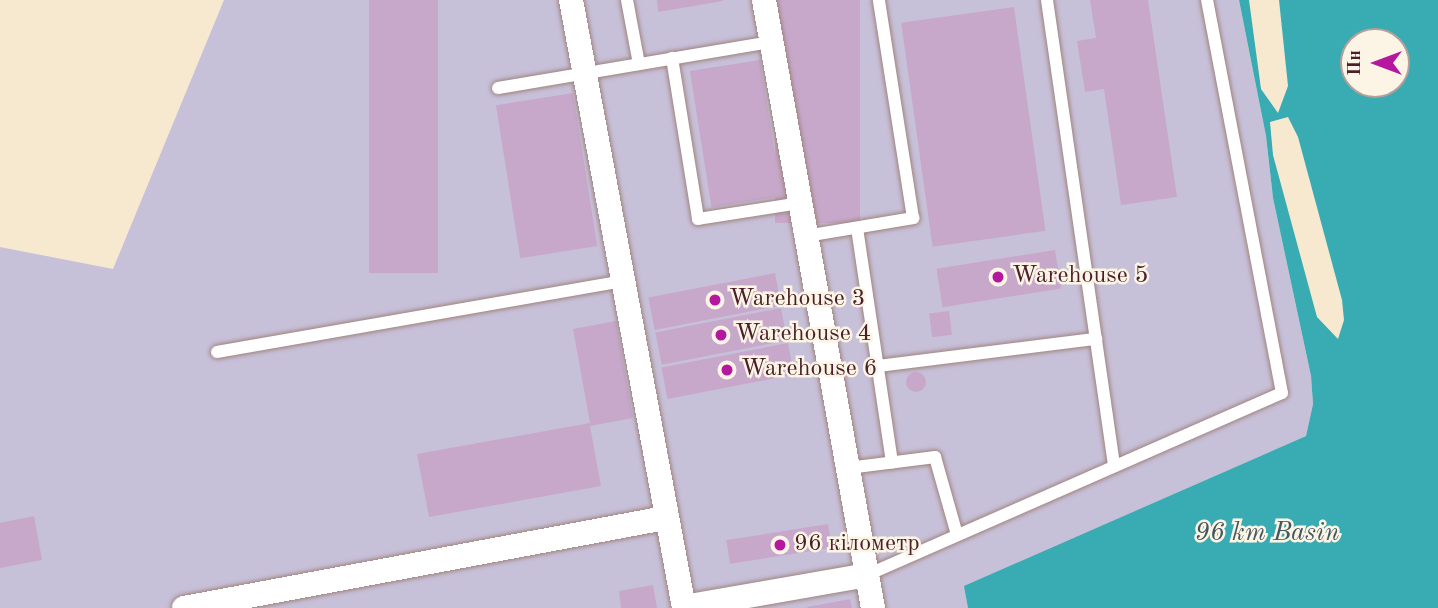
<!DOCTYPE html>
<html>
<head>
<meta charset="utf-8">
<style>
  body { margin:0 }
  #map { position:relative; width:1438px; height:608px; overflow:hidden; background:#f6e9d0; font-family:"Old Standard TT",serif }
  div>[style] { position:absolute }
  .industrial>* { inset:0; background:#c7c0d9 }
  .water>* { inset:0; background:#39abb2 }
  .pier>* { inset:0; background:#f6e9d0 }
  .building>* { inset:0; background:#c7a8cb; transform-origin:0 0 }
  .round { border-radius:50% }
  .roads { filter:drop-shadow(0 0 2px #a0847e) drop-shadow(0 0 2px #a0847e) }
  .service>* { height:12px; margin:-6px; padding:0 6px; transform-origin:6px; border-radius:6px; background:#fff }
  .minor>* { height:24px; margin:-12px; padding:0 12px; transform-origin:12px; border-radius:12px; background:#fff }
  .dots>* { width:19px; height:19px; translate:-50% -50%; box-sizing:border-box; border:4px solid #fcf5e5; border-radius:50% }
  span { translate:-50% -50%; white-space:nowrap; text-align:center; line-height:1.15; -webkit-text-stroke:5px #fcf5e5; paint-order:stroke }
  .poi-label { font-size:24px; color:#4a1f2b }
  .left { translate:0 -50%; text-align:left }
  .water-label { font-size:26px; color:#435761; font-style:italic }
  .north { position:absolute; left:1340px; top:28px; width:70px; height:70px; box-sizing:border-box; background:#fcf5e5; border:2px solid #b59f9b; border-radius:50%; rotate:270deg; font-size:19px; font-weight:700; line-height:28px; text-align:center; color:#4a1f2b }
  .north::after { content:''; display:block; margin:auto; width:24px; height:32px; background:#b5179e; clip-path:polygon(50% 0,100% 100%,50% 72%,0 100%) }
</style>
</head>
<body>
<div id="map">
  <div class="industrial">
    <i style="clip-path:polygon(224px 0,1239px 0,1266px 136px,1273px 198px,1311px 376px,1313px 404px,1306px 436px,965px 586px,968px 608px,0 608px,0 247px,113px 269px)"></i>
  </div>
  <div class="water">
    <i style="clip-path:polygon(evenodd,1239px 0,1438px 0,1438px 608px,968px 608px,964px 586px,1306px 436px,1313px 404px,1311px 376px,1273px 198px,1266px 136px,1239px 0,1354px 42px,1396px 42px,1396px 84px,1354px 84px,1354px 42px)"></i>
  </div>
  <div class="pier">
    <i style="clip-path:polygon(1249px 0,1279px 0,1288px 86px,1278px 113px,1261px 89px)"></i>
    <i style="clip-path:polygon(1288px 117px,1298px 137px,1342px 300px,1344px 320px,1338px 339px,1317px 317px,1273px 155px,1270px 122px)"></i>
  </div>
  <div class="building">
    <i style="left:369px;top:0;width:69px;height:273px"></i>
    <i style="clip-path:polygon(657px 0,723px 0,723px 1px,658px 12px)"></i>
    <i style="left:775px;top:0;width:85px;height:223px"></i>
    <i style="clip-path:polygon(1090px 0,1148px 0,1177px 197px,1121px 205px,1104px 89px,1085px 92px,1077px 41px,1096px 38px)"></i>
    <i style="left:1014px;top:7px;width:226px;height:114px;rotate:82deg"></i>
    <i style="left:760px;top:60px;width:138px;height:71px;rotate:81deg"></i>
    <i style="left:573px;top:93px;width:155px;height:78px;rotate:81deg"></i>
    <i style="left:1055px;top:250px;width:39px;height:120px;rotate:81deg"></i>
    <i style="left:775px;top:273px;width:33px;height:129px;rotate:79deg"></i>
    <i style="left:781px;top:308px;width:33px;height:128px;rotate:79deg"></i>
    <i style="left:949px;top:311px;width:24px;height:20px;rotate:83deg"></i>
    <i style="clip-path:polygon(616px 321px,633px 418px,590px 426px,601px 486px,429px 517px,417px 454px,590px 423px,573px 329px)"></i>
    <i style="left:788px;top:343px;width:32px;height:129px;rotate:79deg"></i>
    <i class="round" style="left:906px;top:372px;width:20px;height:20px"></i>
    <i style="clip-path:polygon(34px 516px,42px 560px,0 568px,0 523px)"></i>
    <i style="left:828px;top:524px;width:24px;height:103px;rotate:81deg"></i>
    <i style="clip-path:polygon(653px 585px,657px 608px,621px 608px,619px 591px)"></i>
    <i style="clip-path:polygon(850px 599px,852px 608px,808px 608px,807px 607px)"></i>
  </div>
  <div class="roads">
    <div class="service">
      <i style="left:627px;top:0;width:65px;rotate:79.4deg"></i>
      <i style="left:1047px;top:0;width:471px;rotate:81.8deg"></i>
      <i style="left:672px;top:58px;width:163px;rotate:80.8deg"></i>
      <i style="left:698px;top:219px;width:103px;rotate:-8.9deg"></i>
      <i style="left:498px;top:88px;width:277px;rotate:-9.6deg"></i>
      <i style="left:857px;top:228px;width:237px;rotate:81.5deg"></i>
      <i style="left:806px;top:236px;width:109px;rotate:-9.5deg"></i>
      <i style="left:913px;top:218px;width:221px;rotate:-98.9deg"></i>
      <i style="left:217px;top:352px;width:413px;rotate:-9.9deg"></i>
      <i style="left:878px;top:366px;width:220px;rotate:-7.1deg"></i>
      <i style="left:848px;top:468px;width:88px;rotate:-7.2deg"></i>
      <i style="left:935px;top:457px;width:81px;rotate:74.2deg"></i>
      <i style="left:867px;top:575px;width:453px;rotate:-23.7deg"></i>
      <i style="left:1282px;top:393px;width:400px;rotate:-100.8deg"></i>
    </div>
    <div class="minor">
      <i style="left:571px;top:0;width:618px;rotate:79.47deg"></i>
      <i style="left:764px;top:0;width:618px;rotate:79.84deg"></i>
      <i style="left:684px;top:607px;width:186px;rotate:-9.9deg"></i>
      <i style="left:184px;top:608px;width:491px;rotate:-10.6deg"></i>
    </div>
  </div>
  <div class="dots">
    <i style="left:998px;top:277px;background:#b5179e"></i>
    <i style="left:715px;top:300px;background:#b5179e"></i>
    <i style="left:721px;top:335px;background:#b5179e"></i>
    <i style="left:727px;top:370px;background:#b5179e"></i>
    <i style="left:780px;top:545px;background:#b5179e"></i>
  </div>
  <div class="poi-label">
    <span class="left" style="left:1012px;top:277px">Warehouse 5</span>
    <span class="left" style="left:729px;top:300px">Warehouse 3</span>
    <span class="left" style="left:735px;top:335px">Warehouse 4</span>
    <span class="left" style="left:741px;top:370px">Warehouse 6</span>
    <span class="left" style="left:794px;top:545px">96 кілометр</span>
  </div>
  <div class="water-label">
    <span style="left:1267px;top:534px">96 km Basin</span>
  </div>
  <div class="north">Пн</div>
</div>
</body>
</html>
